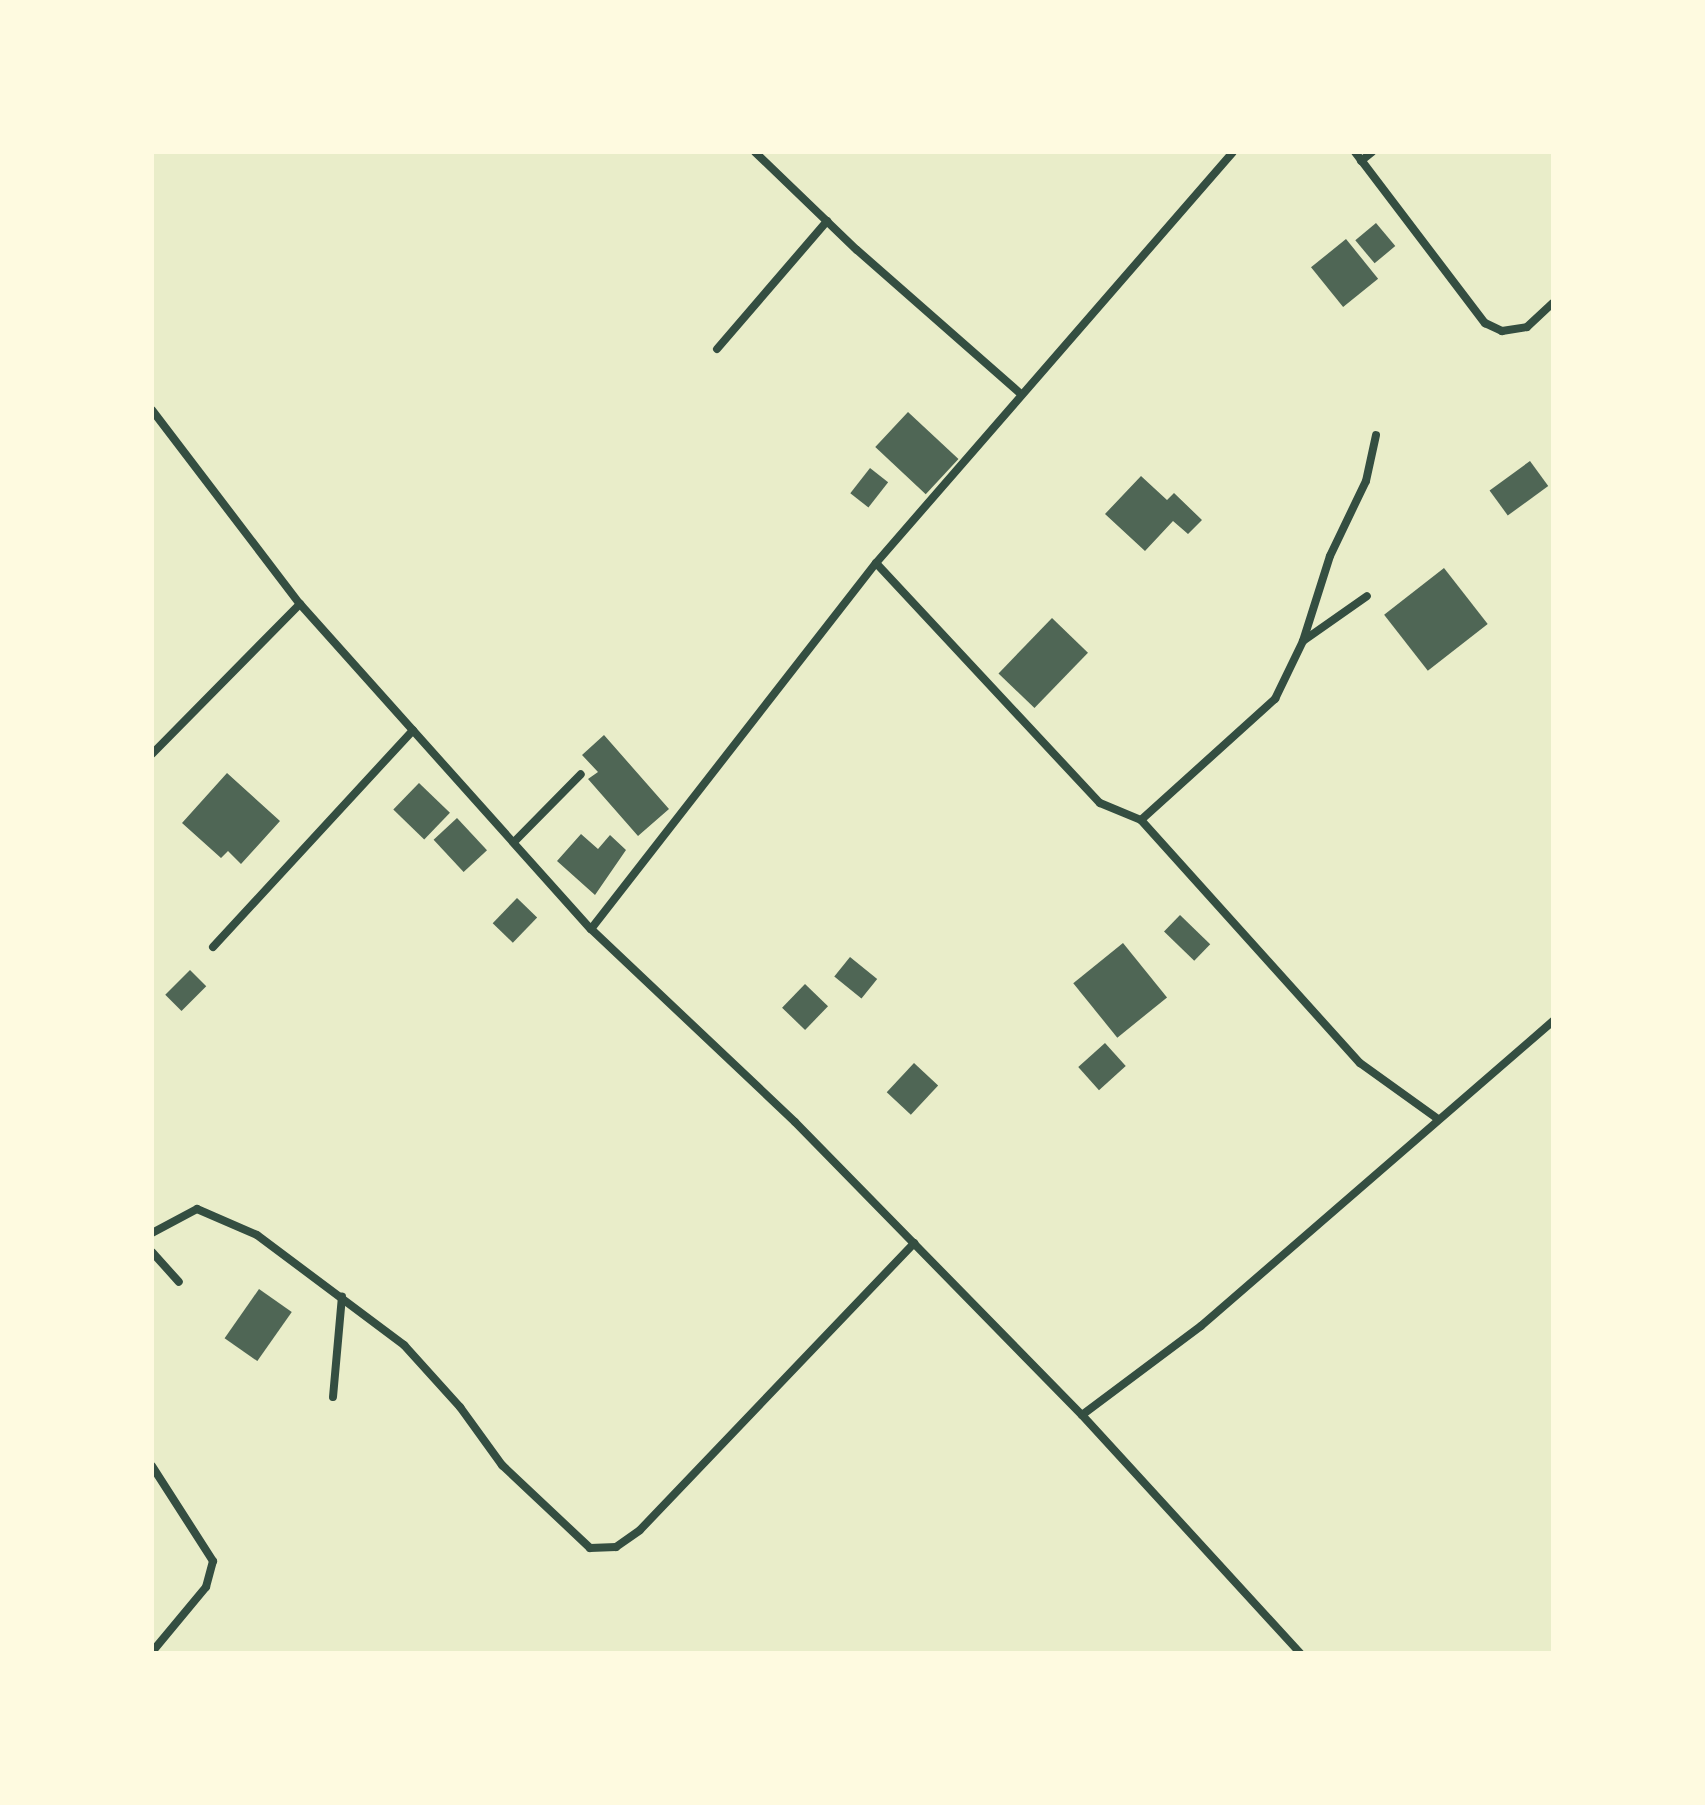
<!DOCTYPE html>
<html>
<head>
<meta charset="utf-8">
<style>
  body { margin:0 }
  #map { position:relative; width:1705px; height:1805px; overflow:hidden; background:#e9edc9; font-family:Barlow,sans-serif }
  div>[style] { position:absolute }
  .building>* { inset:0; background:#4f6655; transform-origin:0 0 }
  .minor>* { height:8px; margin:-4px; padding:0 4px; transform-origin:4px; border-radius:4px; background:#344e41 }
  span { translate:-50% -50%; white-space:nowrap; text-align:center; line-height:1.15; -webkit-text-stroke:6px #fefae0; paint-order:stroke }
  .frame { position:absolute; inset:0; border:154px solid #fefae0; pointer-events:none }
</style>
</head>
<body>
<div id="map">
  <div class="building">
    <i style="left:1376px;top:223px;width:30px;height:27px;rotate:50deg"></i>
    <i style="left:1346px;top:239px;width:51px;height:45px;rotate:51deg"></i>
    <i style="left:908px;top:412px;width:69px;height:48px;rotate:43deg"></i>
    <i style="left:1530px;top:461px;width:31px;height:50px;rotate:54deg"></i>
    <i style="left:870px;top:468px;width:23px;height:32px;rotate:38deg"></i>
    <i style="clip-path:polygon(1141px 476px,1167px 500px,1174px 493px,1202px 520px,1188px 534px,1173px 521px,1145px 551px,1105px 514px)"></i>
    <i style="left:1444px;top:568px;width:71px;height:76px;rotate:52deg"></i>
    <i style="left:1052px;top:618px;width:50px;height:77px;rotate:44deg"></i>
    <i style="clip-path:polygon(604px 735px,669px 809px,638px 836px,588px 779px,598px 772px,582px 755px)"></i>
    <i style="clip-path:polygon(227px 773px,280px 821px,241px 864px,228px 851px,221px 858px,182px 823px)"></i>
    <i style="left:419px;top:783px;width:43px;height:37px;rotate:44deg"></i>
    <i style="left:457px;top:818px;width:44px;height:32px;rotate:47deg"></i>
    <i style="clip-path:polygon(581px 834px,598px 849px,610px 835px,626px 850px,595px 895px,557px 861px)"></i>
    <i style="left:517px;top:898px;width:28px;height:35px;rotate:44deg"></i>
    <i style="left:1180px;top:915px;width:42px;height:23px;rotate:44deg"></i>
    <i style="left:1123px;top:943px;width:70px;height:64px;rotate:51deg"></i>
    <i style="left:850px;top:957px;width:35px;height:25px;rotate:39deg"></i>
    <i style="left:190px;top:970px;width:23px;height:35px;rotate:45deg"></i>
    <i style="left:805px;top:984px;width:32px;height:33px;rotate:44deg"></i>
    <i style="left:1105px;top:1043px;width:31px;height:36px;rotate:48deg"></i>
    <i style="left:914px;top:1063px;width:33px;height:40px;rotate:43deg"></i>
    <i style="left:259px;top:1289px;width:40px;height:60px;rotate:35deg"></i>
  </div>
  <div class="minor">
    <i style="left:755px;top:152px;width:141px;rotate:43.9deg"></i>
    <i style="left:857px;top:250px;width:218px;rotate:41.3deg"></i>
    <i style="left:1355px;top:152px;width:215px;rotate:52.8deg"></i>
    <i style="left:1485px;top:323px;width:19px;rotate:25deg"></i>
    <i style="left:1502px;top:331px;width:25px;rotate:-9deg"></i>
    <i style="left:1527px;top:327px;width:35px;rotate:-43deg"></i>
    <i style="left:1361px;top:161px;width:14px;rotate:-39deg"></i>
    <i style="left:717px;top:349px;width:169px;rotate:-49.3deg"></i>
    <i style="left:152px;top:410px;width:244px;rotate:52.7deg"></i>
    <i style="left:876px;top:563px;width:328px;rotate:47deg"></i>
    <i style="left:1100px;top:803px;width:44px;rotate:22.5deg"></i>
    <i style="left:1141px;top:820px;width:327px;rotate:48deg"></i>
    <i style="left:1360px;top:1063px;width:96px;rotate:35.7deg"></i>
    <i style="left:1303px;top:641px;width:78px;rotate:-35.1deg"></i>
    <i style="left:152px;top:754px;width:211px;rotate:-45.4deg"></i>
    <i style="left:300px;top:604px;width:436px;rotate:48.2deg"></i>
    <i style="left:591px;top:929px;width:464px;rotate:-52.1deg"></i>
    <i style="left:876px;top:563px;width:544px;rotate:-49.02deg"></i>
    <i style="left:1141px;top:820px;width:181px;rotate:-42.1deg"></i>
    <i style="left:1275px;top:699px;width:64px;rotate:-64.2deg"></i>
    <i style="left:1303px;top:641px;width:89px;rotate:-72.4deg"></i>
    <i style="left:1330px;top:556px;width:83px;rotate:-64.4deg"></i>
    <i style="left:1366px;top:481px;width:47px;rotate:-77.7deg"></i>
    <i style="left:514px;top:842px;width:95px;rotate:-45.4deg"></i>
    <i style="left:591px;top:929px;width:281px;rotate:43.4deg"></i>
    <i style="left:795px;top:1122px;width:410px;rotate:45.6deg"></i>
    <i style="left:1082px;top:1415px;width:323px;rotate:47.5deg"></i>
    <i style="left:213px;top:947px;width:295px;rotate:-47.3deg"></i>
    <i style="left:152px;top:1233px;width:51px;rotate:-28.1deg"></i>
    <i style="left:197px;top:1209px;width:65px;rotate:23.4deg"></i>
    <i style="left:257px;top:1235px;width:184px;rotate:36.8deg"></i>
    <i style="left:404px;top:1345px;width:84px;rotate:47.9deg"></i>
    <i style="left:460px;top:1407px;width:72px;rotate:54.1deg"></i>
    <i style="left:502px;top:1465px;width:121px;rotate:43.3deg"></i>
    <i style="left:590px;top:1548px;width:26px;rotate:-2deg"></i>
    <i style="left:616px;top:1547px;width:29px;rotate:-35deg"></i>
    <i style="left:640px;top:1530px;width:397px;rotate:-46.3deg"></i>
    <i style="left:152px;top:1252px;width:40px;rotate:48deg"></i>
    <i style="left:333px;top:1397px;width:101px;rotate:-84.9deg"></i>
    <i style="left:1082px;top:1415px;width:149px;rotate:-36.8deg"></i>
    <i style="left:1201px;top:1326px;width:466px;rotate:-40.9deg"></i>
    <i style="left:152px;top:1466px;width:113px;rotate:57.3deg"></i>
    <i style="left:213px;top:1561px;width:27px;rotate:105deg"></i>
    <i style="left:206px;top:1587px;width:85px;rotate:129.7deg"></i>
  </div>
  <div class="frame"></div>
</div>
</body>
</html>
